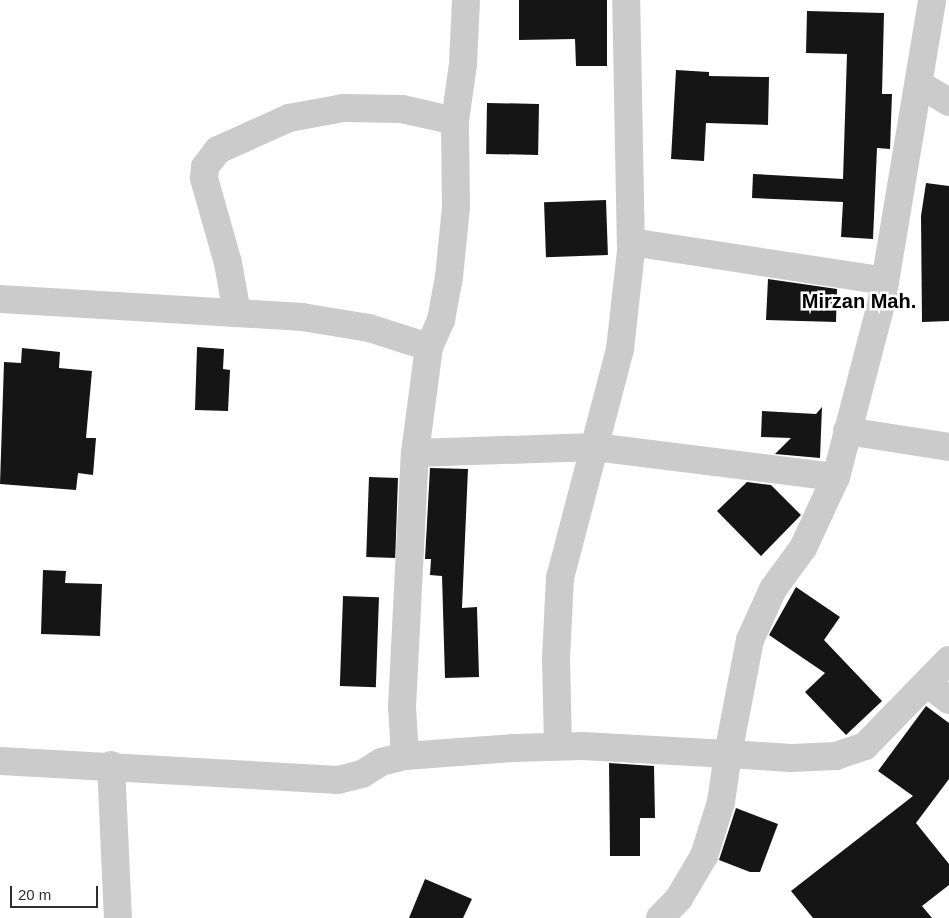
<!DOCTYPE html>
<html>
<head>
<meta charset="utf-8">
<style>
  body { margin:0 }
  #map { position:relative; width:949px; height:918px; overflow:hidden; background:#fff; font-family:Helvetica,sans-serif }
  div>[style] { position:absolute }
  .building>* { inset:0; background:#151515; transform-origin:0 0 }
  .minor>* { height:28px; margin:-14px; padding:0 14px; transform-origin:14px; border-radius:14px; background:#cbcbcb }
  span { translate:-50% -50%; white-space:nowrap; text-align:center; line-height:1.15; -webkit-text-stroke:5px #fff; paint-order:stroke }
  .district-label { font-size:20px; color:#000; font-weight:700 }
  .scale { position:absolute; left:10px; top:886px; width:88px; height:22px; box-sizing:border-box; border:2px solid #2e2e2e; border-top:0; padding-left:6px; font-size:15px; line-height:18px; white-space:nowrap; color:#2e2e2e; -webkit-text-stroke:4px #fff; paint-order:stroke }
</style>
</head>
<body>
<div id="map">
  <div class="building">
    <i style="clip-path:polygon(519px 0,607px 0,607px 66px,576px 66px,575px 39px,519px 40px)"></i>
    <i style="clip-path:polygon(807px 11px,884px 13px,882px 94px,892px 94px,890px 149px,877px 148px,873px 239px,841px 237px,843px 202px,752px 198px,753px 174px,843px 179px,847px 54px,806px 53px)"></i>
    <i style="clip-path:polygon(676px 70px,709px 72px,709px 76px,769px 77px,768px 125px,706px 123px,704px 161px,671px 159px)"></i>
    <i style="left:487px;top:103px;width:52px;height:51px;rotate:1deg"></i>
    <i style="clip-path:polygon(926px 183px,949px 186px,949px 321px,922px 322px,921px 216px)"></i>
    <i style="left:606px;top:200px;width:55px;height:62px;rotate:88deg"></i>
    <i style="clip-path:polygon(768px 279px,837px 289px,836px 322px,766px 320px)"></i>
    <i style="clip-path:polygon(197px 347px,224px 349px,223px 369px,230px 370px,228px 411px,195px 410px)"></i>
    <i style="clip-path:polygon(22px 348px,60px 352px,59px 368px,92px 371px,86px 438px,96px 438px,93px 475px,78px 473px,76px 490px,0 484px,4px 362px,21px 363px)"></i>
    <i style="clip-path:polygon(822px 407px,820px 458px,775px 454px,791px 438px,761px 437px,762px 411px,816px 414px)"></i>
    <i style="clip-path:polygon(430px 468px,468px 469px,462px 608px,477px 607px,479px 677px,445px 678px,442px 576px,430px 575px,431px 559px,425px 559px)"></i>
    <i style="left:369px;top:477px;width:29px;height:80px;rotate:2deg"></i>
    <i style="clip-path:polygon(747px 482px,771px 485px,801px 515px,761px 556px,717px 511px)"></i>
    <i style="clip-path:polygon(43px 570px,66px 571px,65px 583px,102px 584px,100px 636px,41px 634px)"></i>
    <i style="clip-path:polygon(796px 587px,840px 617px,824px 640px,882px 701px,846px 735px,805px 692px,825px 673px,769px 635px)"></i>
    <i style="left:343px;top:596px;width:36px;height:90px;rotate:2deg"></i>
    <i style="clip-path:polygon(926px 706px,949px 723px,949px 779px,916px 823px,949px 864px,949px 885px,922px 906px,932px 918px,813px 918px,791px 891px,913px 796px,878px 771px)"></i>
    <i style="clip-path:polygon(609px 763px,654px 766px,655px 818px,640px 818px,640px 856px,610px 856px)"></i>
    <i style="clip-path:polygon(736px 808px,778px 824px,760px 872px,750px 872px,719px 860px)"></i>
    <i style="clip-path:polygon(425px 879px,472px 899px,463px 918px,409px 918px)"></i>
  </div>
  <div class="minor">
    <i style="left:919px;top:84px;width:35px;rotate:31deg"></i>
    <i style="left:631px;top:242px;width:257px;rotate:8.7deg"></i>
    <i style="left:0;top:299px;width:303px;rotate:3.4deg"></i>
    <i style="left:302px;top:317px;width:68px;rotate:9.3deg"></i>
    <i style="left:369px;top:328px;width:63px;rotate:17.6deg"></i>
    <i style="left:237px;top:313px;width:51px;rotate:-100.2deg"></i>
    <i style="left:228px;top:263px;width:88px;rotate:-105.8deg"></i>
    <i style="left:204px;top:178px;width:11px;rotate:-85deg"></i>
    <i style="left:205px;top:167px;width:21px;rotate:-53deg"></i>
    <i style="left:218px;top:150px;width:78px;rotate:-24.3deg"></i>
    <i style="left:289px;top:118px;width:55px;rotate:-10.5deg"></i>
    <i style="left:343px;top:108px;width:59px;rotate:1deg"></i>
    <i style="left:402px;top:109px;width:54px;rotate:12.8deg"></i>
    <i style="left:847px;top:431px;width:103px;rotate:8.9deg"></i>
    <i style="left:415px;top:453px;width:180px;rotate:-1.9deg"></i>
    <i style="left:595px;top:447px;width:243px;rotate:7.1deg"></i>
    <i style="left:927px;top:683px;width:28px;rotate:38deg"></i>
    <i style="left:558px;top:746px;width:87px;rotate:-91.3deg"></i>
    <i style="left:556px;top:659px;width:81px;rotate:-87.2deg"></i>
    <i style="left:560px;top:578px;width:237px;rotate:-75.3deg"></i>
    <i style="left:620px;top:349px;width:99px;rotate:-83.6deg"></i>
    <i style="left:631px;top:251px;width:251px;rotate:-91.1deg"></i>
    <i style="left:405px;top:756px;width:49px;rotate:-93.5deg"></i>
    <i style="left:402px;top:707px;width:254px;rotate:-87.1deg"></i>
    <i style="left:415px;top:453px;width:107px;rotate:-82.5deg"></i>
    <i style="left:429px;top:347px;width:30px;rotate:-66deg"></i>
    <i style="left:441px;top:320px;width:44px;rotate:-79.5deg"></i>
    <i style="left:449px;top:277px;width:70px;rotate:-84.3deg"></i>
    <i style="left:456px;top:207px;width:86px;rotate:-90.7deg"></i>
    <i style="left:455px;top:121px;width:58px;rotate:-82deg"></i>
    <i style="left:463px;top:64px;width:64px;rotate:-87.3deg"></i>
    <i style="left:0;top:761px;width:339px;rotate:3.2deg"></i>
    <i style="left:338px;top:780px;width:25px;rotate:-14deg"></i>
    <i style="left:362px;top:774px;width:22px;rotate:-32deg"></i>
    <i style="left:381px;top:762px;width:25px;rotate:-14deg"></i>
    <i style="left:405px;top:756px;width:109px;rotate:-4.2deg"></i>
    <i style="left:514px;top:748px;width:69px;rotate:-1.7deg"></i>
    <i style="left:583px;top:746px;width:145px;rotate:3.2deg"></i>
    <i style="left:728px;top:754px;width:116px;rotate:-79.1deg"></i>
    <i style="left:750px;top:640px;width:56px;rotate:-65.7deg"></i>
    <i style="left:773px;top:589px;width:51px;rotate:-53.8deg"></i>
    <i style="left:803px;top:548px;width:78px;rotate:-65.1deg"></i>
    <i style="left:836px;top:477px;width:183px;rotate:-75.4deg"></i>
    <i style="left:882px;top:300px;width:304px;rotate:-80.5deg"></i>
    <i style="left:111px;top:765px;width:153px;rotate:87.4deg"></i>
    <i style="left:660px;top:918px;width:28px;rotate:-46deg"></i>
    <i style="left:679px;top:898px;width:49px;rotate:-59.2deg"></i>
    <i style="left:704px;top:856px;width:57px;rotate:-72.5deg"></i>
    <i style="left:721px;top:802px;width:49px;rotate:-81.7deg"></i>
    <i style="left:728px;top:754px;width:63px;rotate:3.6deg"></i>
    <i style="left:791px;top:758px;width:45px;rotate:-2.5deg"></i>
    <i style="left:836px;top:756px;width:31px;rotate:-19deg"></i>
    <i style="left:865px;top:746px;width:120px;rotate:-45.7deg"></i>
  </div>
  <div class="district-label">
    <span style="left:859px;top:301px">Mirzan Mah.</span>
  </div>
  <div class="scale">20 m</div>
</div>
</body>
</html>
